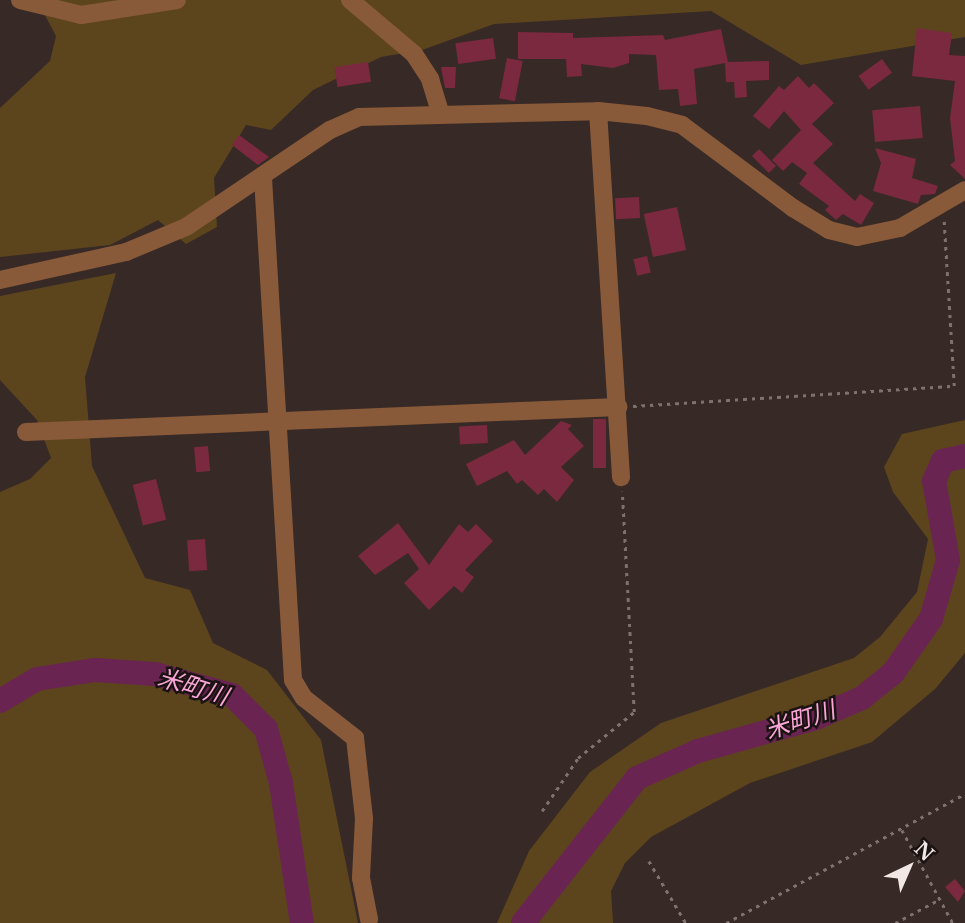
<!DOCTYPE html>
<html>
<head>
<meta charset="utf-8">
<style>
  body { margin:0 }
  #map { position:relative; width:965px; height:923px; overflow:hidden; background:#372926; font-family:"Libre Baskerville","Noto Sans JP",serif }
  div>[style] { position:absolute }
  .green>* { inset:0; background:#5c451d }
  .river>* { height:24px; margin:-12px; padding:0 12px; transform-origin:12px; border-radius:12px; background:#6a2452 }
  .building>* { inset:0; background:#7a293e; transform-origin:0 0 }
  .path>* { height:2.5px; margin-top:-1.25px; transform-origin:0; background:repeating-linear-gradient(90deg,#7e726f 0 3.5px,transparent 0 8.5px) }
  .minor>* { height:18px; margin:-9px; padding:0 9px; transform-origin:9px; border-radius:9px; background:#895a39 }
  span { translate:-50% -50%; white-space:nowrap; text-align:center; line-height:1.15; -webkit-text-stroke:5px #1a1312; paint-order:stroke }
  .water-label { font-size:24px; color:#f9a6d7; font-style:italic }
  .north { position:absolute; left:874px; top:832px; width:70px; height:70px; -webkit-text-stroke:5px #1a1312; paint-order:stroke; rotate:44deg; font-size:19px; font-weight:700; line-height:28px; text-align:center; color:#f1e7e5 }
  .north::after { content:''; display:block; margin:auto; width:24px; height:32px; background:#f1e7e5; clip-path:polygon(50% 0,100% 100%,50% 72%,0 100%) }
</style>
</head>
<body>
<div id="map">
  <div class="green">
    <i style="clip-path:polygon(37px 0,965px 0,965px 37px,801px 65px,711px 11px,494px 24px,422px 50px,381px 57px,313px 90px,271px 130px,246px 125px,214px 178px,217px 227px,186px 244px,158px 220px,110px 245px,0 257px,0 108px,50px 61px,56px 36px)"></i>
    <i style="clip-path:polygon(116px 273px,85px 377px,92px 466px,145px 578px,190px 590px,213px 643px,267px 670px,321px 740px,358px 923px,0 923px,0 492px,30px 479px,51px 458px,37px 420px,0 380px,0 296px)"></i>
    <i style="clip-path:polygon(965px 420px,965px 653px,935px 689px,872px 742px,750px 783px,651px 837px,625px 863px,611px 891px,613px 923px,497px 923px,529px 851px,590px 772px,661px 723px,854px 658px,880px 637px,917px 592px,928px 539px,893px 492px,884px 467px,902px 434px)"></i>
  </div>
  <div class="river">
    <i style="left:0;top:701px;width:43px;rotate:-30.7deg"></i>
    <i style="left:37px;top:679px;width:59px;rotate:-8.8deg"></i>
    <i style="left:95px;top:670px;width:60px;rotate:3.8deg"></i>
    <i style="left:155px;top:674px;width:80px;rotate:15.3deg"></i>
    <i style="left:232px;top:695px;width:48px;rotate:45deg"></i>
    <i style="left:266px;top:729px;width:56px;rotate:74.5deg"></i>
    <i style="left:281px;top:783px;width:142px;rotate:81.5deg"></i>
    <i style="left:523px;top:923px;width:184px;rotate:-51.8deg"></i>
    <i style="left:637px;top:778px;width:67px;rotate:-23.9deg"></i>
    <i style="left:698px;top:751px;width:123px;rotate:-15.6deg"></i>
    <i style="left:816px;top:718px;width:50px;rotate:-23.5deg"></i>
    <i style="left:862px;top:698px;width:40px;rotate:-39deg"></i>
    <i style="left:893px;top:673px;width:66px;rotate:-54.9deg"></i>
    <i style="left:931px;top:619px;width:61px;rotate:-73.9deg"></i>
    <i style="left:948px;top:560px;width:80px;rotate:-100deg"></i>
    <i style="left:934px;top:481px;width:22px;rotate:-66deg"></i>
    <i style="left:943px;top:461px;width:23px;rotate:-13deg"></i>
  </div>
  <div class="building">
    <i style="clip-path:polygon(917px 28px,952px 33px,949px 55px,965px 56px,965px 179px,950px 165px,955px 161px,950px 118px,955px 81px,912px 76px)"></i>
    <i style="clip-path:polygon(721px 29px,728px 62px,769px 61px,769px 80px,746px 81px,747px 97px,735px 98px,734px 82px,726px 82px,725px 63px,694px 69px,697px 104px,680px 106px,678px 89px,659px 90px,656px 55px,629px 54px,629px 63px,613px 68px,581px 64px,582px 76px,567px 77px,566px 59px,518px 59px,518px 32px,573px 33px,573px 38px,663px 35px,665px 40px)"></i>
    <i style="left:493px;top:38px;width:21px;height:38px;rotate:82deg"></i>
    <i style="left:507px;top:58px;width:16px;height:41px;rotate:11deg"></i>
    <i style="left:882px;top:59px;width:17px;height:29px;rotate:54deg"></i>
    <i style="left:368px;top:62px;width:20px;height:34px;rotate:81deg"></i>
    <i style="clip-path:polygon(441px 67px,456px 67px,455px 88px,445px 88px)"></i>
    <i style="clip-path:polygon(798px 76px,809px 88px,814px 83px,834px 103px,812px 124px,833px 144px,813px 163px,855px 201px,860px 194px,874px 203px,861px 225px,843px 214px,836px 220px,825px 210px,829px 206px,799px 184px,807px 173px,792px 162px,783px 171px,772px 160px,801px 130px,784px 111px,769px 129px,753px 116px,779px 86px,784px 90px)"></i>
    <i style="left:920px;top:106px;width:32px;height:48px;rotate:85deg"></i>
    <i style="clip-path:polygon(239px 135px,269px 157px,258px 165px,232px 145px)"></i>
    <i style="clip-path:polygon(875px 148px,916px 159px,912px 178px,938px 186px,935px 194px,921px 195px,918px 204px,873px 191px,881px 163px)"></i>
    <i style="left:759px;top:149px;width:24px;height:10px;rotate:45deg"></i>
    <i style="left:639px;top:197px;width:21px;height:24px;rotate:87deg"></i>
    <i style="left:677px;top:207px;width:44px;height:34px;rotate:78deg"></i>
    <i style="left:647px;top:256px;width:17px;height:14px;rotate:77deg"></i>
    <i style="left:593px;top:419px;width:13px;height:49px"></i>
    <i style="clip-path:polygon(561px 421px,572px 425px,568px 429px,584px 446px,561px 467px,574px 480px,557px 502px,544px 489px,538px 495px,522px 480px,517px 484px,507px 471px,477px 486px,466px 464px,514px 440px,525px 455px)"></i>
    <i style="left:487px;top:425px;width:18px;height:28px;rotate:87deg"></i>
    <i style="left:208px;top:446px;width:25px;height:14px;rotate:85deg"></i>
    <i style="left:156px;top:479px;width:42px;height:24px;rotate:76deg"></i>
    <i style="clip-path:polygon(398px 523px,429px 565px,459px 524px,468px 532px,476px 524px,493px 541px,465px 570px,474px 577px,462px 593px,454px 586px,429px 610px,404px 583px,419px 569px,408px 553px,375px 575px,358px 556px)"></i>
    <i style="left:205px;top:539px;width:31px;height:18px;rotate:86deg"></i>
    <i style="clip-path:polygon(955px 879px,965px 891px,958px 902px,945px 887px)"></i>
  </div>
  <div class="path">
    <i style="left:633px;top:406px;width:322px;rotate:-3.6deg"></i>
    <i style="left:954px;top:386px;width:165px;rotate:-93.5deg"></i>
    <i style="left:542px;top:811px;width:64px;rotate:-55.8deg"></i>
    <i style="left:578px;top:758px;width:72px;rotate:-39.4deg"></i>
    <i style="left:634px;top:712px;width:221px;rotate:-93.1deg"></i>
    <i style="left:902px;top:830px;width:106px;rotate:61.3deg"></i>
    <i style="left:649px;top:861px;width:72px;rotate:59.2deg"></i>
    <i style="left:726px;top:923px;width:272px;rotate:-28.4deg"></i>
    <i style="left:895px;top:923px;width:51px;rotate:-28.1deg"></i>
  </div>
  <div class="minor">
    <i style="left:20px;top:0;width:63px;rotate:13.8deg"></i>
    <i style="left:81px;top:15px;width:97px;rotate:-8.9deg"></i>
    <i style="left:350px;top:0;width:84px;rotate:40.2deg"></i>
    <i style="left:414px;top:54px;width:30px;rotate:57deg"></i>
    <i style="left:430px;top:79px;width:34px;rotate:73deg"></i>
    <i style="left:598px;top:111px;width:367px;rotate:86.4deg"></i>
    <i style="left:263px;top:178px;width:503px;rotate:86.58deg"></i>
    <i style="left:293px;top:680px;width:21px;rotate:59deg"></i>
    <i style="left:304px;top:698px;width:65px;rotate:38.1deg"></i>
    <i style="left:355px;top:738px;width:81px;rotate:83.6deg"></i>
    <i style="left:364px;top:818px;width:60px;rotate:92.9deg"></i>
    <i style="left:361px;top:878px;width:42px;rotate:79deg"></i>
    <i style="left:0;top:280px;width:129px;rotate:-12.5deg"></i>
    <i style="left:126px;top:252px;width:65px;rotate:-22.6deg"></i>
    <i style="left:186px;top:227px;width:174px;rotate:-34deg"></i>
    <i style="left:330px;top:130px;width:32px;rotate:-24deg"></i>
    <i style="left:359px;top:117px;width:239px;rotate:-1.4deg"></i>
    <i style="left:598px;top:111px;width:49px;rotate:5.8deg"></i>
    <i style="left:647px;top:116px;width:36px;rotate:14deg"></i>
    <i style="left:682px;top:125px;width:139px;rotate:36.8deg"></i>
    <i style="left:793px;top:208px;width:42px;rotate:31.4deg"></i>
    <i style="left:829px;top:230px;width:29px;rotate:14deg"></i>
    <i style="left:857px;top:237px;width:44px;rotate:-11.8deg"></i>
    <i style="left:900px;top:228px;width:75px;rotate:-30.3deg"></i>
    <i style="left:26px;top:432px;width:593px;rotate:-2.42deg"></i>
  </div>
  <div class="water-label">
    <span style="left:193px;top:687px;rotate:17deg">米町川</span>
    <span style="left:800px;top:720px;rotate:-18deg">米町川</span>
  </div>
  <div class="north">N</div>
</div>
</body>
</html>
